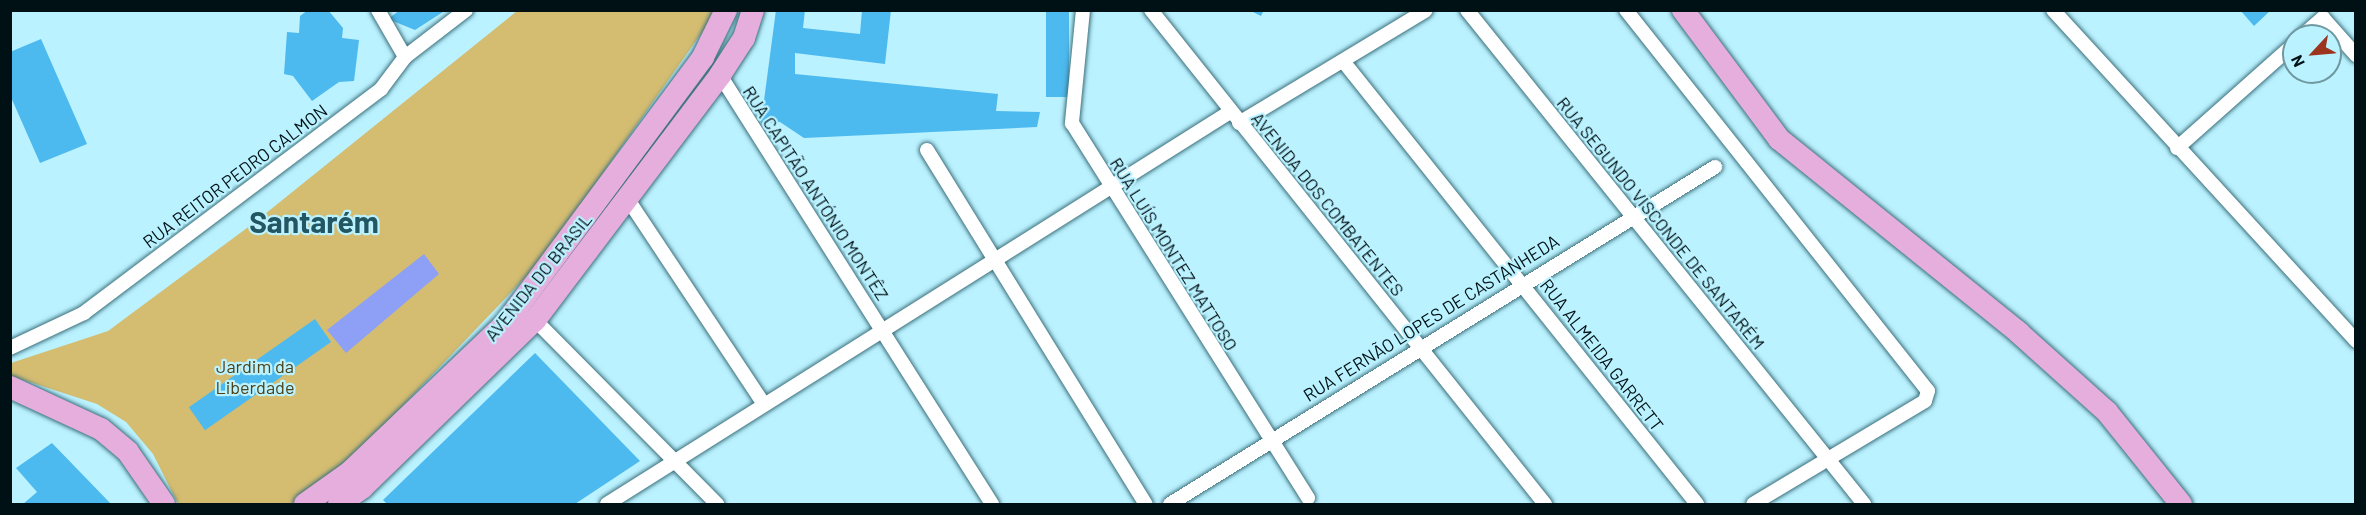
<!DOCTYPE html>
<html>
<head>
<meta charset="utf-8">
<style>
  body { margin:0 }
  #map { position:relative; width:2366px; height:515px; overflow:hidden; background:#bbf2ff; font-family:Barlow,sans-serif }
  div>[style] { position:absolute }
  .green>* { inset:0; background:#d4bd71 }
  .water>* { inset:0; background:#8ea0f5 }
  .building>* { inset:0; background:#4cb9ef; transform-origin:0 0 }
  .roads { filter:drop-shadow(0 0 2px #3b6f7b) drop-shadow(0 0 2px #3b6f7b) }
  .street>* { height:14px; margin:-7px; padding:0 7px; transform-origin:7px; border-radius:7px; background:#fff }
  .primary>* { height:22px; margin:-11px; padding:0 11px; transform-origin:11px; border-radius:11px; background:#e5aedc }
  span { translate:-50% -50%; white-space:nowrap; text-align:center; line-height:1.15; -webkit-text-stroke:4.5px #bbf2ff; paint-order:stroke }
  .street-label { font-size:18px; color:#001115 }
  .park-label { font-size:18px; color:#4d4117 }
  .town-label { font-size:30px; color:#215662; font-weight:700 }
  .frame { position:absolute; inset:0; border:12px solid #001115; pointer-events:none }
  .north { position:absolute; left:2282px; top:24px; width:60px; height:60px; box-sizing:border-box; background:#bbf2ff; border:2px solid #7098a1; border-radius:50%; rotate:244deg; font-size:16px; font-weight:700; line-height:24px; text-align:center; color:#001115 }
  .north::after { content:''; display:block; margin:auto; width:21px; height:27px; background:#9d341e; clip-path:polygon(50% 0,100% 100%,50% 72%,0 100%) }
</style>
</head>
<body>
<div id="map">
  <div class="green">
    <i style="clip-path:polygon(517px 11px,717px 11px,541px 261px,347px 464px,293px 504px,178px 504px,153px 454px,126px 422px,97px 404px,11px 376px,11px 363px,108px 331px,255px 222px)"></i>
  </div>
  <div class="water">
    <i style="clip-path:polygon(424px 254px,439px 274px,346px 353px,327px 330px)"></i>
  </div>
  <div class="building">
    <i style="clip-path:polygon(308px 10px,328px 10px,343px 28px,342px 38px,359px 40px,354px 81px,339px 82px,312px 101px,293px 76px,284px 74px,287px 32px,299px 33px,300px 16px)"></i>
    <i style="clip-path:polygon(400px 10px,446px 10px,415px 30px,388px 19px)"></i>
    <i style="clip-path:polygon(776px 10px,805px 10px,803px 28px,860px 34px,862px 10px,891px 10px,885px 64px,795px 53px,795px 74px,998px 94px,996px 111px,1040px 112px,1037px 127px,804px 138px,780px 122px,761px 123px)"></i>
    <i style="left:1046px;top:10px;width:23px;height:87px"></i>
    <i style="clip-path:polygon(1249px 10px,1264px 10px,1261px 16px)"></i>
    <i style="clip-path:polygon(2240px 10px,2271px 10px,2254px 26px)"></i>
    <i style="clip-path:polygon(41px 39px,87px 144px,40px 163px,10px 95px,10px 52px)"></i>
    <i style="left:315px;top:319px;width:28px;height:154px;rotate:55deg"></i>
    <i style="clip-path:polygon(535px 353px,640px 461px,575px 504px,387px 504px,383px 500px)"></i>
    <i style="clip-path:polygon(52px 443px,111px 504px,23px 504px,37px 492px,16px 468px)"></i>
  </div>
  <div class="roads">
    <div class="street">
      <i style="left:378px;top:10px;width:54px;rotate:60.1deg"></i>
      <i style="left:1083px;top:10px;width:114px;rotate:95.6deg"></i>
      <i style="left:1072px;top:123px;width:443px;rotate:57.8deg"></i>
      <i style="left:1151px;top:10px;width:632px;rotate:51.43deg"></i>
      <i style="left:1467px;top:10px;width:634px;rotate:51.21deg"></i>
      <i style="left:1626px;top:10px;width:486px;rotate:51.6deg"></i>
      <i style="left:1928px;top:391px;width:10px;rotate:107deg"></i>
      <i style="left:1925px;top:401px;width:200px;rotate:149.1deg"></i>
      <i style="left:2053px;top:10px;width:449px;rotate:47.5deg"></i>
      <i style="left:2302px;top:36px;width:28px;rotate:-41deg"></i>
      <i style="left:2323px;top:18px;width:50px;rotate:48.3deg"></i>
      <i style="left:1343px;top:61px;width:567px;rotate:51.37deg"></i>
      <i style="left:720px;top:75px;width:508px;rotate:57.62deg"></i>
      <i style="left:1239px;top:123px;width:218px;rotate:-31.1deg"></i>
      <i style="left:2177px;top:148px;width:157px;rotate:-41.6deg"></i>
      <i style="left:927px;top:150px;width:416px;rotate:58.3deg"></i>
      <i style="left:625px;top:195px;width:251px;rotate:56.4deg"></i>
      <i style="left:535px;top:320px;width:259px;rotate:45.3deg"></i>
      <i style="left:10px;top:348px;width:82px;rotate:-25.3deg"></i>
      <i style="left:84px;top:313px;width:372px;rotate:-37deg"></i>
      <i style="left:381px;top:89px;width:40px;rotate:-53deg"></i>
      <i style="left:405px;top:57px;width:77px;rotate:-37.6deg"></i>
      <i style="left:607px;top:504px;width:736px;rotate:-32.18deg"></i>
      <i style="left:1170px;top:504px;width:641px;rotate:-31.73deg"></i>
    </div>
    <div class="primary">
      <i style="left:1683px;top:10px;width:161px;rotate:53.3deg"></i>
      <i style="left:1779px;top:139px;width:309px;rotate:38.9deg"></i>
      <i style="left:2019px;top:333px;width:118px;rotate:41.9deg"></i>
      <i style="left:2107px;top:412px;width:118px;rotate:51.2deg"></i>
      <i style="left:10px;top:387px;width:100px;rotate:24.8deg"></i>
      <i style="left:101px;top:429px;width:35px;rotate:40deg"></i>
      <i style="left:128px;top:452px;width:63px;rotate:55.3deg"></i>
      <i style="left:305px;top:504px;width:55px;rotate:-35.4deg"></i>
      <i style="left:350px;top:472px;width:214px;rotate:-43.7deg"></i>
      <i style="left:505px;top:324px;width:332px;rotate:-53.4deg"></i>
      <i style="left:703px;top:57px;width:52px;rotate:-63.9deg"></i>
      <i style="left:339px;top:504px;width:29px;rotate:-35deg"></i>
      <i style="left:363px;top:487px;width:240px;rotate:-44.2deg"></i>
      <i style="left:535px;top:320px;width:307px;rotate:-52.9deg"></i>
      <i style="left:720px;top:75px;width:44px;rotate:-57deg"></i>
      <i style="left:744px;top:38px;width:29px;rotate:-72deg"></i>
    </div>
  </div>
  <div class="street-label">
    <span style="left:235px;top:176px;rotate:-37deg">RUA REITOR PEDRO CALMON</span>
    <span style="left:816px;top:193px;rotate:57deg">RUA CAPITÃO ANTÓNIO MONTÊZ</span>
    <span style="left:1328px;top:204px;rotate:51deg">AVENIDA DOS COMBATENTES</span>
    <span style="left:1661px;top:223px;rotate:51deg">RUA SEGUNDO VISCONDE DE SANTARÉM</span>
    <span style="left:1174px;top:254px;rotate:58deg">RUA LUÍS MONTEZ MATTOSO</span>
    <span style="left:538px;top:277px;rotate:-51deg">AVENIDA DO BRASIL</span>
    <span style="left:1431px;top:318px;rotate:-32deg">RUA FERNÃO LOPES DE CASTANHEDA</span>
    <span style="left:1602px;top:355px;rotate:52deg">RUA ALMEIDA GARRETT</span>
  </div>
  <div class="park-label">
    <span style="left:255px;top:377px">Jardim da<br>Liberdade</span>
  </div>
  <div class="town-label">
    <span style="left:314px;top:221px">Santarém</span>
  </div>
  <div class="frame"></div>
  <div class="north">N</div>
</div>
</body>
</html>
